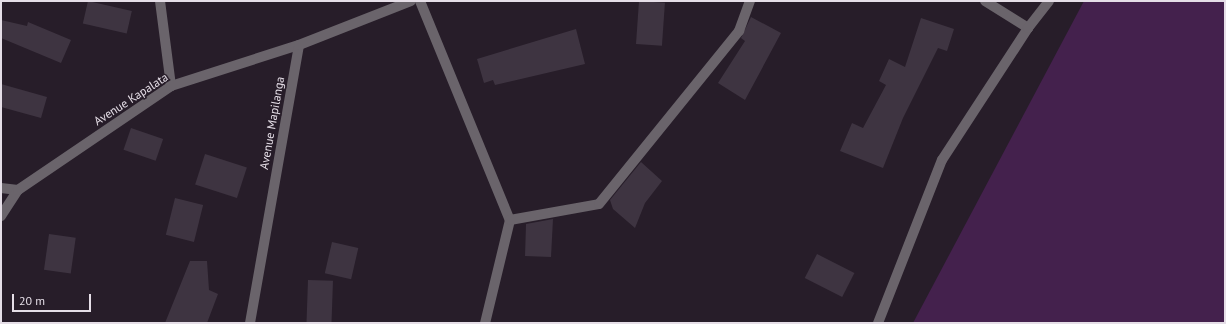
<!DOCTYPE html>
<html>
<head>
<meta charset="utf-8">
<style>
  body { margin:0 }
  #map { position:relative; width:1226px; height:324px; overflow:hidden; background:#271d29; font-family:"PT Sans",sans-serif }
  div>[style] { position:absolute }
  .green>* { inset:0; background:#44214d }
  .building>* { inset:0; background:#3e3441; transform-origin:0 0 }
  .minor>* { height:10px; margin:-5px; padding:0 5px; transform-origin:5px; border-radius:5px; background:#6a646b }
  span { translate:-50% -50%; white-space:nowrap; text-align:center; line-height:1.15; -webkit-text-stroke:3px #271d29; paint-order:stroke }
  .street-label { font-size:12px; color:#e5dee7 }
  .frame { position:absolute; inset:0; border:2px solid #e5dee7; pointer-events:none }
  .scale { position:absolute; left:12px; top:294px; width:79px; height:18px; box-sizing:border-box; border:2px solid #e5dee7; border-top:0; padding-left:5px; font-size:12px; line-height:14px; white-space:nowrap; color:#e5dee7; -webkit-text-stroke:3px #271d29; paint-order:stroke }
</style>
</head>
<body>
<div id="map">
  <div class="green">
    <i style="clip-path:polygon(1084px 1px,1225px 1px,1225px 323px,913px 323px)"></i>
  </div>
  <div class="building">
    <i style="left:88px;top:1px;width:45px;height:23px;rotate:13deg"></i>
    <i style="left:639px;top:1px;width:26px;height:43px;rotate:4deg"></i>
    <i style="clip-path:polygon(751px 17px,781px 33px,745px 100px,718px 83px,745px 41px,741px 38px)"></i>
    <i style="clip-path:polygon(921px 18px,954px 29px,947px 51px,938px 48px,903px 118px,883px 168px,840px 151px,852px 123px,863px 128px,886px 85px,879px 81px,889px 59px,905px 67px)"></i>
    <i style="clip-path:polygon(1px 20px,27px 26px,28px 22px,71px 40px,61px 63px,1px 38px)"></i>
    <i style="clip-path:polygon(576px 29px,585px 64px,495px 85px,493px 80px,484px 83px,477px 59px)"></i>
    <i style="clip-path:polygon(1px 84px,47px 97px,41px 118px,1px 107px)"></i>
    <i style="left:131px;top:128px;width:34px;height:23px;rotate:19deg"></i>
    <i style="left:205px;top:154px;width:44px;height:32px;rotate:18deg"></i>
    <i style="clip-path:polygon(641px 162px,662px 181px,645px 203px,635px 228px,613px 209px,610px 200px)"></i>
    <i style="left:175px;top:198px;width:29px;height:38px;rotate:14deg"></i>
    <i style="clip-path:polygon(553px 219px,551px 257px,525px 256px,526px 224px)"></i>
    <i style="left:49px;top:234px;width:27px;height:36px;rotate:8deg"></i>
    <i style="left:332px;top:242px;width:27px;height:32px;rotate:13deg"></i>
    <i style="left:817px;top:254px;width:42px;height:27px;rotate:27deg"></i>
    <i style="clip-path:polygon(190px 261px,207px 261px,209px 290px,218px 294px,207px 323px,165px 323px)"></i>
    <i style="left:308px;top:280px;width:25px;height:43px;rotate:2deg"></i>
  </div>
  <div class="minor">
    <i style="left:160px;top:1px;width:86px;rotate:82.6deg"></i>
    <i style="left:420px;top:1px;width:237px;rotate:67.7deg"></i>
    <i style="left:510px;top:220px;width:106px;rotate:103.6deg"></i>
    <i style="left:985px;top:1px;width:51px;rotate:32.1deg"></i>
    <i style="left:1px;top:188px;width:17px;rotate:7deg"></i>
    <i style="left:1px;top:216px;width:31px;rotate:-57deg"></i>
    <i style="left:18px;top:190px;width:185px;rotate:-34.2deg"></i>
    <i style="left:171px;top:86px;width:134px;rotate:-17.8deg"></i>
    <i style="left:510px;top:220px;width:90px;rotate:-10.2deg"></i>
    <i style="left:599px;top:204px;width:223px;rotate:-51deg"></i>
    <i style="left:739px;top:31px;width:32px;rotate:-70deg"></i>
    <i style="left:250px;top:323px;width:282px;rotate:-80deg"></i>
    <i style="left:299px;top:45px;width:120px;rotate:-21.4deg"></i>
    <i style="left:878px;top:323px;width:175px;rotate:-68.6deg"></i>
    <i style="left:942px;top:160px;width:158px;rotate:-56.9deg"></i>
    <i style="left:1028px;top:28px;width:34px;rotate:-52deg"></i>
  </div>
  <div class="street-label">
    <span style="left:131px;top:99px;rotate:-33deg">Avenue Kapalata</span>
    <span style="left:272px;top:123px;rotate:-80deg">Avenue Mapilanga</span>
  </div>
  <div class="frame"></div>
  <div class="scale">20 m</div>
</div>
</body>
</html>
